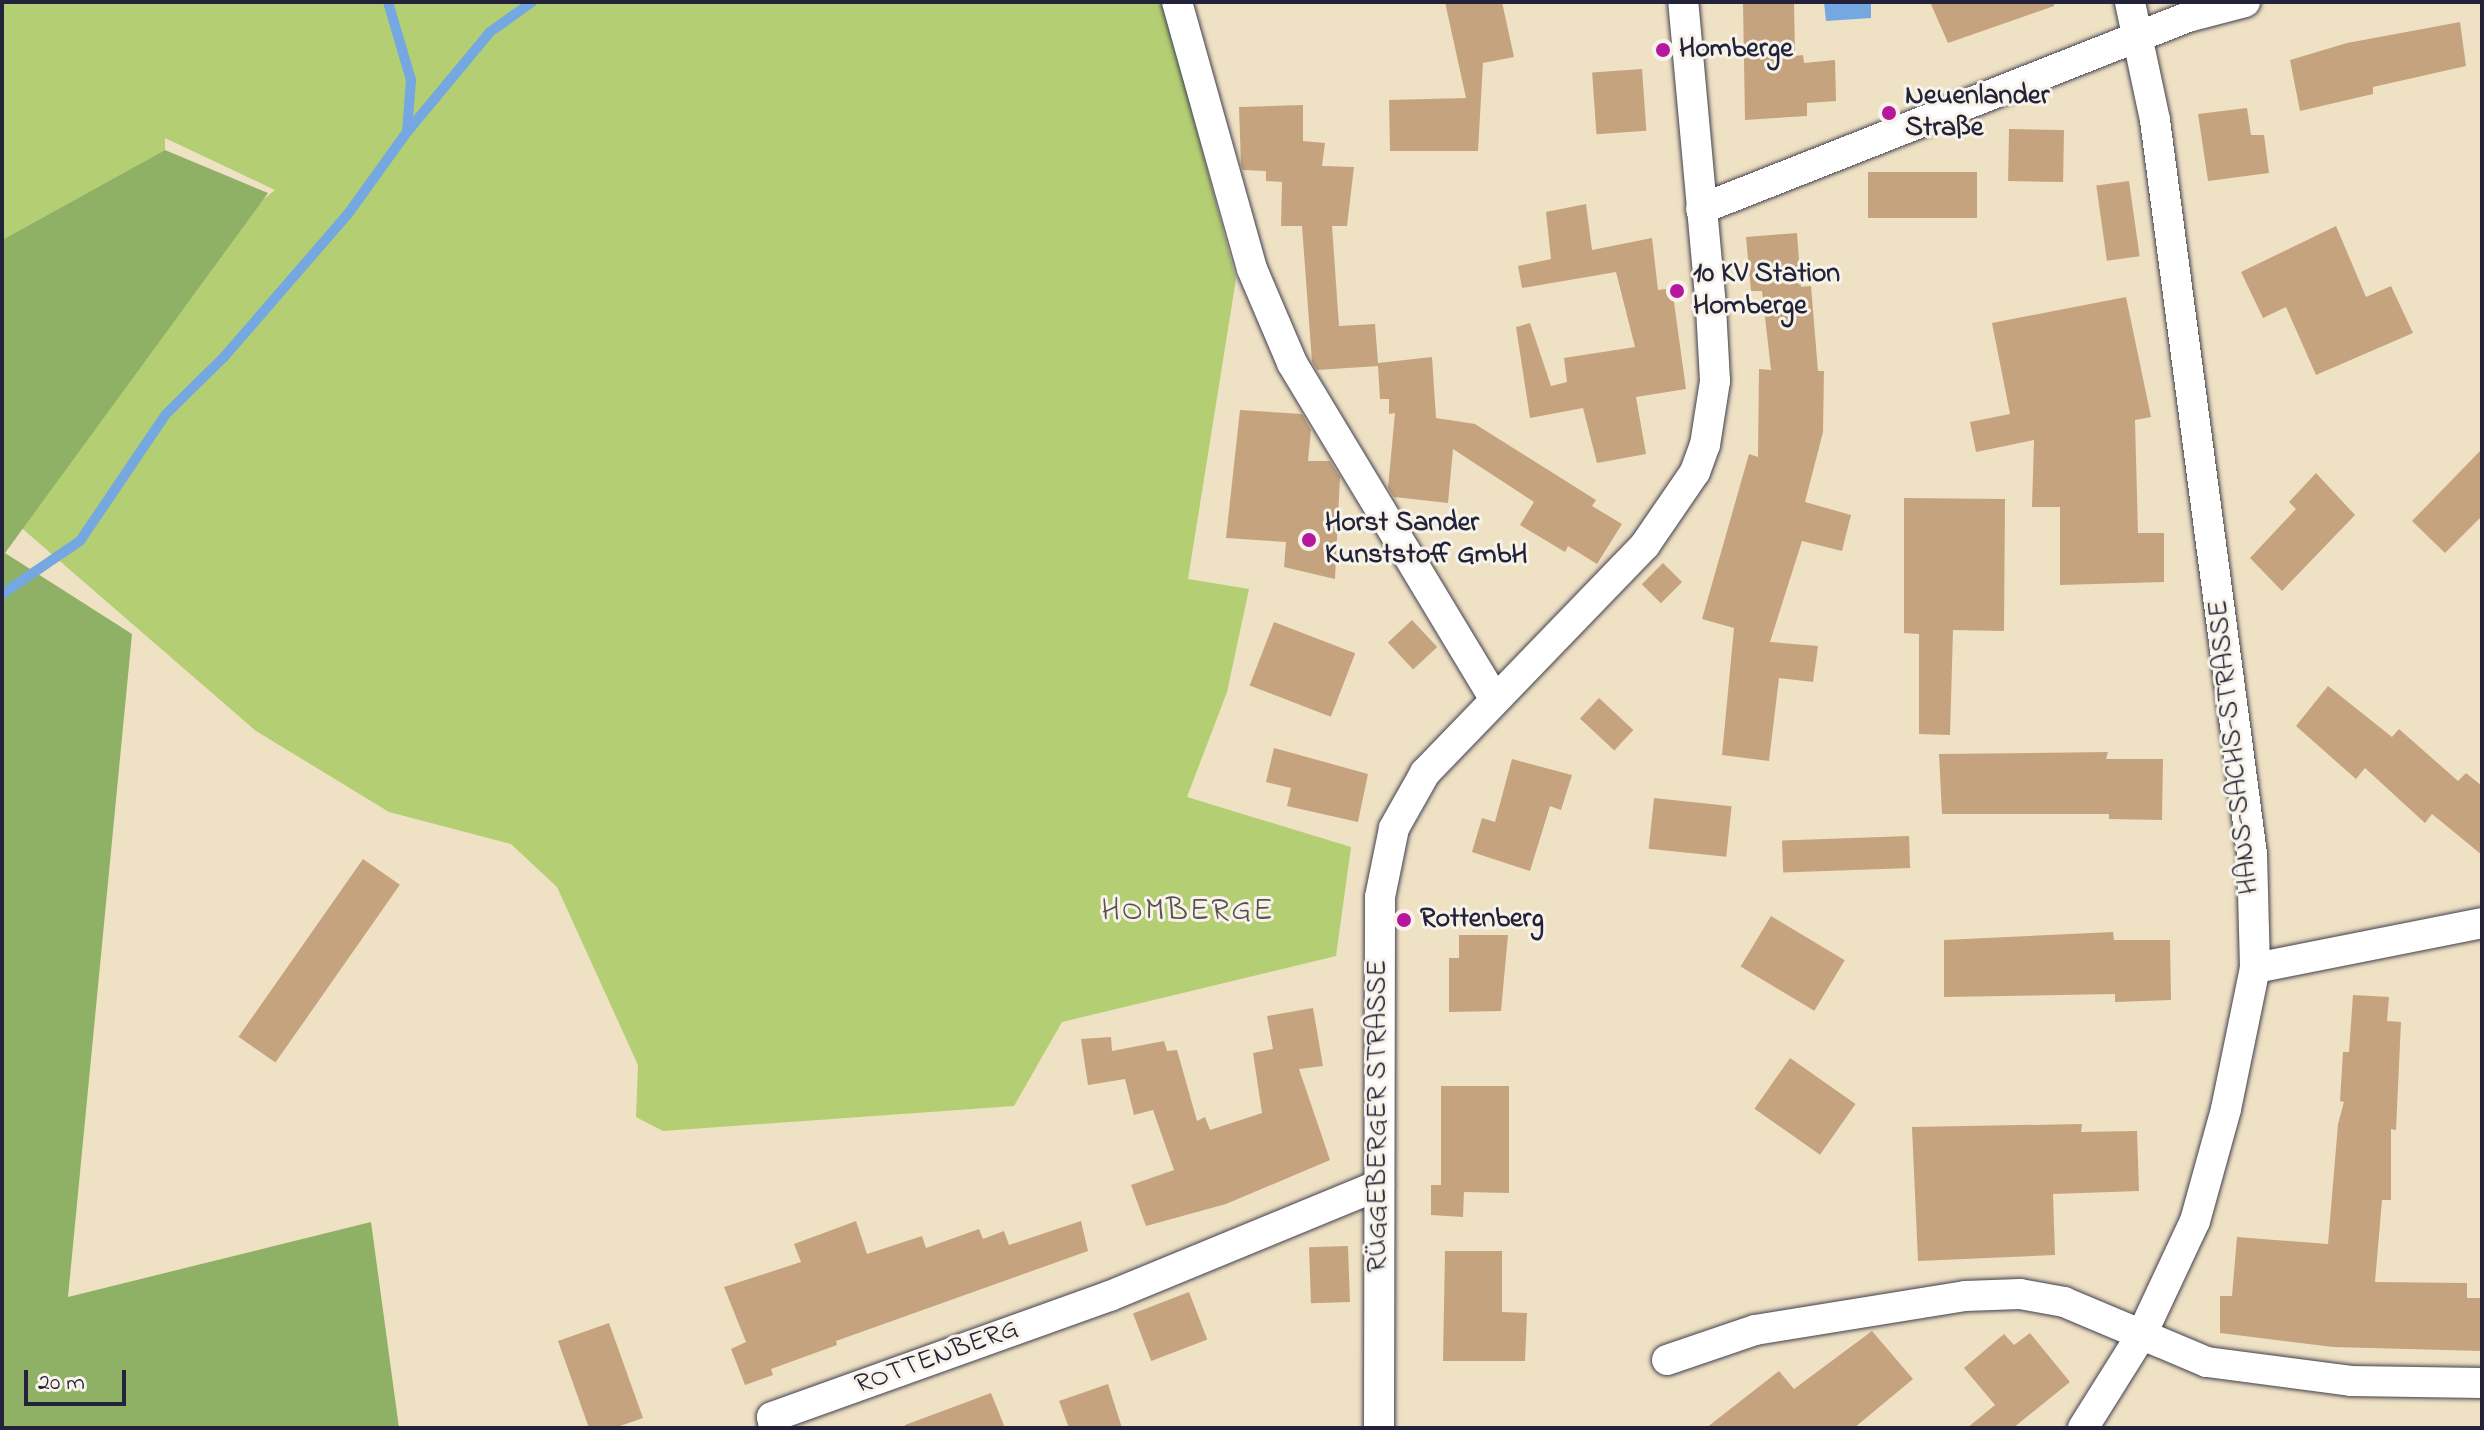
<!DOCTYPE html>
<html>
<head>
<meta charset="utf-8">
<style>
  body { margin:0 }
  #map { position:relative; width:2484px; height:1430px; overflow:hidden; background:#efe1c3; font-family:"Indie Flower",sans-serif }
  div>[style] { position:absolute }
  .green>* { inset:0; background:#b3ce73 }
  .forest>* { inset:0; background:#8eb165 }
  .water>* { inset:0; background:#75a7e1 }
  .stream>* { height:10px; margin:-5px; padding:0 5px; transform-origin:5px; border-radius:5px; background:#75a7e1 }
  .building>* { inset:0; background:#c6a37f; transform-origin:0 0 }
  .roads { filter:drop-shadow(0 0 2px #413f4f) drop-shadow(0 0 2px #413f4f) }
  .street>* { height:30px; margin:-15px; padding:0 15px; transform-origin:15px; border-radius:15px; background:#fff }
  .dots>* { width:22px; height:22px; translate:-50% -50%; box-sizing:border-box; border:4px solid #f7f3e8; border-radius:50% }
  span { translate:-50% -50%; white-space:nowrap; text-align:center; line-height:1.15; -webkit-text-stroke:6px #f7f3e8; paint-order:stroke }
  .poi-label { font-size:28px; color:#22223b; font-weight:700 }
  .left { translate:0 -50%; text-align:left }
  .street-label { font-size:28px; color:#22223b }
  .quarter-label { font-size:32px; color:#5b4f53; letter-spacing:2px }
  .frame { position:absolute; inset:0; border:4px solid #22223b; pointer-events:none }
  .scale { position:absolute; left:24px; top:1370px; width:102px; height:36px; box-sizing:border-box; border:4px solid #22223b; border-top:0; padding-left:10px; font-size:24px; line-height:28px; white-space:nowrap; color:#22223b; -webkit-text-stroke:6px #f7f3e8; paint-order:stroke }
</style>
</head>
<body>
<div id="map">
  <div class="green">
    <i style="clip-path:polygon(2px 2px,1163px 2px,1236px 279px,1188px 579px,1249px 589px,1227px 692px,1187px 797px,1351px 847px,1336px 956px,1062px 1022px,1014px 1106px,663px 1131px,636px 1117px,638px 1065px,557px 887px,511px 844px,389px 812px,256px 731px,2px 511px,2px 408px,275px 190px,165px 138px,165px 150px,2px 240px)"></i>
  </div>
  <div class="forest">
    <i style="clip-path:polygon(165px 150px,268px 193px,5px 553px,132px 634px,68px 1297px,371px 1222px,399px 1428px,2px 1428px,2px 240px)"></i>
  </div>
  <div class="water">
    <i style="clip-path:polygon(1824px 2px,1871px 2px,1871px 18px,1826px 21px)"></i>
  </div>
  <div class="stream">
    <i style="left:407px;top:132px;width:130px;rotate:-50.3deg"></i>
    <i style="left:490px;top:32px;width:52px;rotate:-35.5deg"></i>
    <i style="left:2px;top:594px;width:94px;rotate:-34.2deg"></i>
    <i style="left:80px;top:541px;width:153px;rotate:-55.9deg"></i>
    <i style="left:166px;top:414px;width:81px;rotate:-44.5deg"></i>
    <i style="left:224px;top:357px;width:189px;rotate:-49.1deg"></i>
    <i style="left:348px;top:214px;width:101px;rotate:-54.3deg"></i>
    <i style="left:407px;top:132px;width:52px;rotate:-85.6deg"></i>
    <i style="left:411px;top:80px;width:81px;rotate:-106.4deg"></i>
  </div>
  <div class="building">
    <i style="clip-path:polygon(1445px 2px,1502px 2px,1514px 57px,1483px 63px,1478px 151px,1390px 151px,1389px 100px,1466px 98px)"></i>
    <i style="clip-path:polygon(1743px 2px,1794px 2px,1795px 56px,1803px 55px,1804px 63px,1835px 60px,1836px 101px,1807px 103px,1807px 116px,1745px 120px)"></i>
    <i style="clip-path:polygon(1930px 2px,2054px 2px,2054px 6px,1948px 43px)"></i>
    <i style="clip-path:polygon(2460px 22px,2466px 66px,2373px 87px,2373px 94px,2300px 111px,2290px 60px,2347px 43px)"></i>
    <i style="left:1642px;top:69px;width:62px;height:50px;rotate:86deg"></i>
    <i style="clip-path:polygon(1303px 105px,1303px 141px,1325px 143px,1322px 166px,1354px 167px,1347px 226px,1332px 226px,1339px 326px,1375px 324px,1378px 363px,1432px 357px,1436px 418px,1475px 424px,1596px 500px,1592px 506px,1622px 524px,1597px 564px,1568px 546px,1565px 552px,1520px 525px,1534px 502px,1453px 449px,1448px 503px,1394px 497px,1388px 488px,1395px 413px,1389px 414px,1389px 399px,1380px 399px,1378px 366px,1317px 370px,1312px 362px,1302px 226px,1281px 226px,1282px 182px,1266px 181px,1266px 171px,1243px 170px,1241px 165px,1239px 107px)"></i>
    <i style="clip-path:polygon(2247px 108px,2251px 135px,2264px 135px,2269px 173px,2208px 181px,2198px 114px)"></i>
    <i style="left:2064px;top:130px;width:52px;height:55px;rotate:91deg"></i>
    <i style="left:1977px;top:172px;width:46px;height:109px;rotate:90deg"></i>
    <i style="left:2129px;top:181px;width:76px;height:33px;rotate:82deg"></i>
    <i style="clip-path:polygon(1586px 204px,1592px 250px,1652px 238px,1658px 290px,1672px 288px,1686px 389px,1636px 397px,1646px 454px,1597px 463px,1583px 408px,1530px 418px,1516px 327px,1530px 323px,1551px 386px,1567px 382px,1564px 358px,1635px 347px,1616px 272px,1522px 288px,1518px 266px,1551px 259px,1546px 212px)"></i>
    <i style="clip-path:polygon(2336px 226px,2366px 297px,2391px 286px,2413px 333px,2316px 375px,2286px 307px,2263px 318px,2241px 272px)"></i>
    <i style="clip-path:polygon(1797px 233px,1801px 287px,1811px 286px,1818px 371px,1824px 371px,1823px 432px,1805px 502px,1851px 515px,1842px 551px,1802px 541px,1770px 642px,1818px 646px,1813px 682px,1779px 678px,1769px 761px,1722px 755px,1734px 628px,1702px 619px,1749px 454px,1758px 457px,1759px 369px,1771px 370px,1762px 291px,1751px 291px,1746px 237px)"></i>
    <i style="clip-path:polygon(2126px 297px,2151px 417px,2135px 420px,2138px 533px,2164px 533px,2164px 582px,2060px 585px,2060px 507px,2032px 507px,2034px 440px,1976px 452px,1970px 422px,2010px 414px,1992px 323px)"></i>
    <i style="clip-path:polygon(1240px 410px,1302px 414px,1311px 430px,1308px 461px,1330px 461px,1340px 477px,1335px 579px,1284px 567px,1286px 542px,1226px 538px)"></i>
    <i style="clip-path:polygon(2482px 449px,2482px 516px,2445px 553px,2412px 521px)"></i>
    <i style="clip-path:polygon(2316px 473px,2355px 515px,2282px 591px,2250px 558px,2296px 509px,2289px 502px)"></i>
    <i style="clip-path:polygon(1904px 498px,2005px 499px,2004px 631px,1953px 630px,1950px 735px,1919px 734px,1919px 634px,1904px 633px)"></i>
    <i style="left:1663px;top:563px;width:27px;height:30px;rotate:45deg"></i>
    <i style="left:1412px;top:620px;width:37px;height:33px;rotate:47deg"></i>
    <i style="left:1274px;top:622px;width:87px;height:68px;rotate:21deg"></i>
    <i style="clip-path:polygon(2328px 686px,2392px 737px,2399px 729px,2458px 781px,2466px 773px,2482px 786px,2482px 855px,2432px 814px,2425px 823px,2365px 768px,2356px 779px,2296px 726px)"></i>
    <i style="left:1599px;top:698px;width:47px;height:28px;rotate:43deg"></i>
    <i style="clip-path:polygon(1274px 748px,1368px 774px,1358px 822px,1287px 806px,1291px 788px,1266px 782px)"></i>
    <i style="clip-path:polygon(2108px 752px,2106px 759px,2163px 759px,2162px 820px,2109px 819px,2109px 814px,1942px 814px,1939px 754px)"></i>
    <i style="clip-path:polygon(1512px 759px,1572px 775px,1561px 810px,1550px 806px,1530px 871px,1472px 852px,1482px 818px,1495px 822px)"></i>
    <i style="left:1654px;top:798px;width:78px;height:51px;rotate:6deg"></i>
    <i style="left:1909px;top:836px;width:32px;height:127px;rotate:88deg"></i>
    <i style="left:363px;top:859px;width:45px;height:217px;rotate:35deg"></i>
    <i style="left:1771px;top:916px;width:86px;height:59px;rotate:31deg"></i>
    <i style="clip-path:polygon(2113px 932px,2114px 940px,2170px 940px,2171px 1000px,2115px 1002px,2115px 994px,1944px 997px,1944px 940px)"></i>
    <i style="clip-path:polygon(1459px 935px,1508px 935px,1501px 1011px,1449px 1012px,1449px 958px,1459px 958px)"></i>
    <i style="clip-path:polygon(2353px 995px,2389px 997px,2387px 1021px,2401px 1022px,2396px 1130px,2391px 1129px,2391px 1200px,2382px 1200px,2375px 1282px,2467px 1283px,2467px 1298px,2482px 1298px,2482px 1351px,2333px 1347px,2220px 1333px,2220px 1296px,2232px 1296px,2237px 1237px,2328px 1244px,2338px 1124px,2344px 1102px,2340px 1101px,2343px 1052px,2349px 1052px)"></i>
    <i style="clip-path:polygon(1313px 1008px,1323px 1066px,1299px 1069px,1330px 1160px,1226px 1204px,1146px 1226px,1131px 1185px,1174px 1170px,1153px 1110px,1134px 1115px,1125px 1079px,1088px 1085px,1081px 1039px,1111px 1037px,1112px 1051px,1164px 1041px,1167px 1051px,1177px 1050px,1197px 1121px,1205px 1117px,1210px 1130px,1262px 1113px,1253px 1053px,1273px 1049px,1267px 1016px)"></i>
    <i style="left:1790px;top:1058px;width:80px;height:62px;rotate:35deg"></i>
    <i style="clip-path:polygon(1441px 1086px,1509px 1086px,1509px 1193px,1464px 1192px,1463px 1217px,1431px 1215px,1431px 1185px,1441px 1185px)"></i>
    <i style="clip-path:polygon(2082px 1124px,2081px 1132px,2137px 1131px,2139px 1191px,2053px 1194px,2055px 1255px,1918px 1261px,1912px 1127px)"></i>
    <i style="clip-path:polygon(856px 1221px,867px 1254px,922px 1236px,926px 1248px,979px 1229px,983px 1239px,1004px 1231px,1009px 1245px,1081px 1221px,1088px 1251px,836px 1341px,837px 1345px,771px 1369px,773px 1375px,745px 1385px,731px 1349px,746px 1342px,724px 1287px,801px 1262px,794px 1244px)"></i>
    <i style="left:1348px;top:1246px;width:56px;height:39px;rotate:88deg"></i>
    <i style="clip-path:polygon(1445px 1251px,1502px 1251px,1502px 1312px,1527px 1313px,1525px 1361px,1443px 1361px)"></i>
    <i style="left:1189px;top:1292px;width:51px;height:60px;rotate:69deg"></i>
    <i style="clip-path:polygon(609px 1323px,643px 1418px,614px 1428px,589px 1428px,558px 1341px)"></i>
    <i style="clip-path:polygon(1872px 1331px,1913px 1379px,1854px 1428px,1706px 1428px,1779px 1371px,1794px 1389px)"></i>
    <i style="clip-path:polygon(2030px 1333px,2070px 1382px,2013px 1428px,1967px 1428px,1995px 1405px,1964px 1368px,2004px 1334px,2014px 1345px)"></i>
    <i style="clip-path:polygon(1108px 1384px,1122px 1428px,1069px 1428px,1059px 1401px)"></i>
    <i style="clip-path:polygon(991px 1393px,1005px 1428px,905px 1428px,905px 1425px)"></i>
  </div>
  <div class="roads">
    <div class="street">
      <i style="left:1177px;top:2px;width:277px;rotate:74.3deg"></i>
      <i style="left:1252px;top:269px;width:102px;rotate:66.9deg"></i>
      <i style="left:1292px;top:363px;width:391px;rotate:58.9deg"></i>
      <i style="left:1701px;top:209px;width:523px;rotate:-21.52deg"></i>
      <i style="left:2188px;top:17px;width:59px;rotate:-14.7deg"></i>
      <i style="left:2255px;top:968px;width:231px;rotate:-11.2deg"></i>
      <i style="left:1667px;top:1360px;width:93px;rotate:-18.8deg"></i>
      <i style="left:1755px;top:1330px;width:213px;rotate:-9.2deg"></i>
      <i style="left:1965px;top:1296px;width:55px;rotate:-2.1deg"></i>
      <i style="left:2020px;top:1294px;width:45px;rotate:10.3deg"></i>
      <i style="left:2064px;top:1302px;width:155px;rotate:22.8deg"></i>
      <i style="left:2207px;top:1362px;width:145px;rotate:7.5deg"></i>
      <i style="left:2351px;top:1381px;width:131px;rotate:0.9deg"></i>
      <i style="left:774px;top:1428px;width:11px;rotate:-100deg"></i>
      <i style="left:772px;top:1417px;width:359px;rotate:-19.7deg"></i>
      <i style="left:1110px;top:1296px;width:291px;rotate:-22.4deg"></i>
      <i style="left:1379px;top:1428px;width:531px;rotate:-89.89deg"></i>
      <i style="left:1380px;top:897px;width:70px;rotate:-78.5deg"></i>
      <i style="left:1394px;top:828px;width:63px;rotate:-60.6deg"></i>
      <i style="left:1425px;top:773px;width:317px;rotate:-46deg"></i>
      <i style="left:1645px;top:545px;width:88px;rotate:-55.6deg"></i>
      <i style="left:1695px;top:472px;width:29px;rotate:-70deg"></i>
      <i style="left:1705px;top:445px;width:65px;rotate:-81.1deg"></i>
      <i style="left:1715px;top:381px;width:74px;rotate:-93.1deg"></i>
      <i style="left:1711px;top:307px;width:306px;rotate:-95.2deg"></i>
      <i style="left:2083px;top:1428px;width:111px;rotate:-57.9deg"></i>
      <i style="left:2142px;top:1334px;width:125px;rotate:-64.9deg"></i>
      <i style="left:2195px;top:1221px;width:116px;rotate:-74.5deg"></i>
      <i style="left:2226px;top:1109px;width:144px;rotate:-78.4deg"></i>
      <i style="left:2255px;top:968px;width:114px;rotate:-91.5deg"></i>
      <i style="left:2252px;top:854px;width:740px;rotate:-97.53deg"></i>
      <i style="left:2155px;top:120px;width:121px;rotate:-102deg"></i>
    </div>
  </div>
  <div class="dots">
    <i style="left:1663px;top:50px;background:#b5179e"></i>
    <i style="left:1889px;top:113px;background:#b5179e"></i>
    <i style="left:1677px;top:291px;background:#b5179e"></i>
    <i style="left:1309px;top:540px;background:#b5179e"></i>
    <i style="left:1404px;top:920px;background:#b5179e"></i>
  </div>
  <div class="poi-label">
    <span class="left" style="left:1679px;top:50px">Homberge</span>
    <span class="left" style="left:1905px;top:113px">Neuenlander<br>Straße</span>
    <span class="left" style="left:1693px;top:291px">10 KV Station<br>Homberge</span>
    <span class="left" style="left:1325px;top:540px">Horst Sander<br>Kunststoff GmbH</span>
    <span class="left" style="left:1420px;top:920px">Rottenberg</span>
  </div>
  <div class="street-label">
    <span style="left:2235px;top:747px;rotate:-96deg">HANS-SACHS-STRASSE</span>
    <span style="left:1379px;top:1116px;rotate:-90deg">RÜGGEBERGER STRASSE</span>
    <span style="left:937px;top:1358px;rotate:-20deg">ROTTENBERG</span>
  </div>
  <div class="quarter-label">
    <span style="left:1188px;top:912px">HOMBERGE</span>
  </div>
  <div class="frame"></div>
  <div class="scale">20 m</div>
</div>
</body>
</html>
